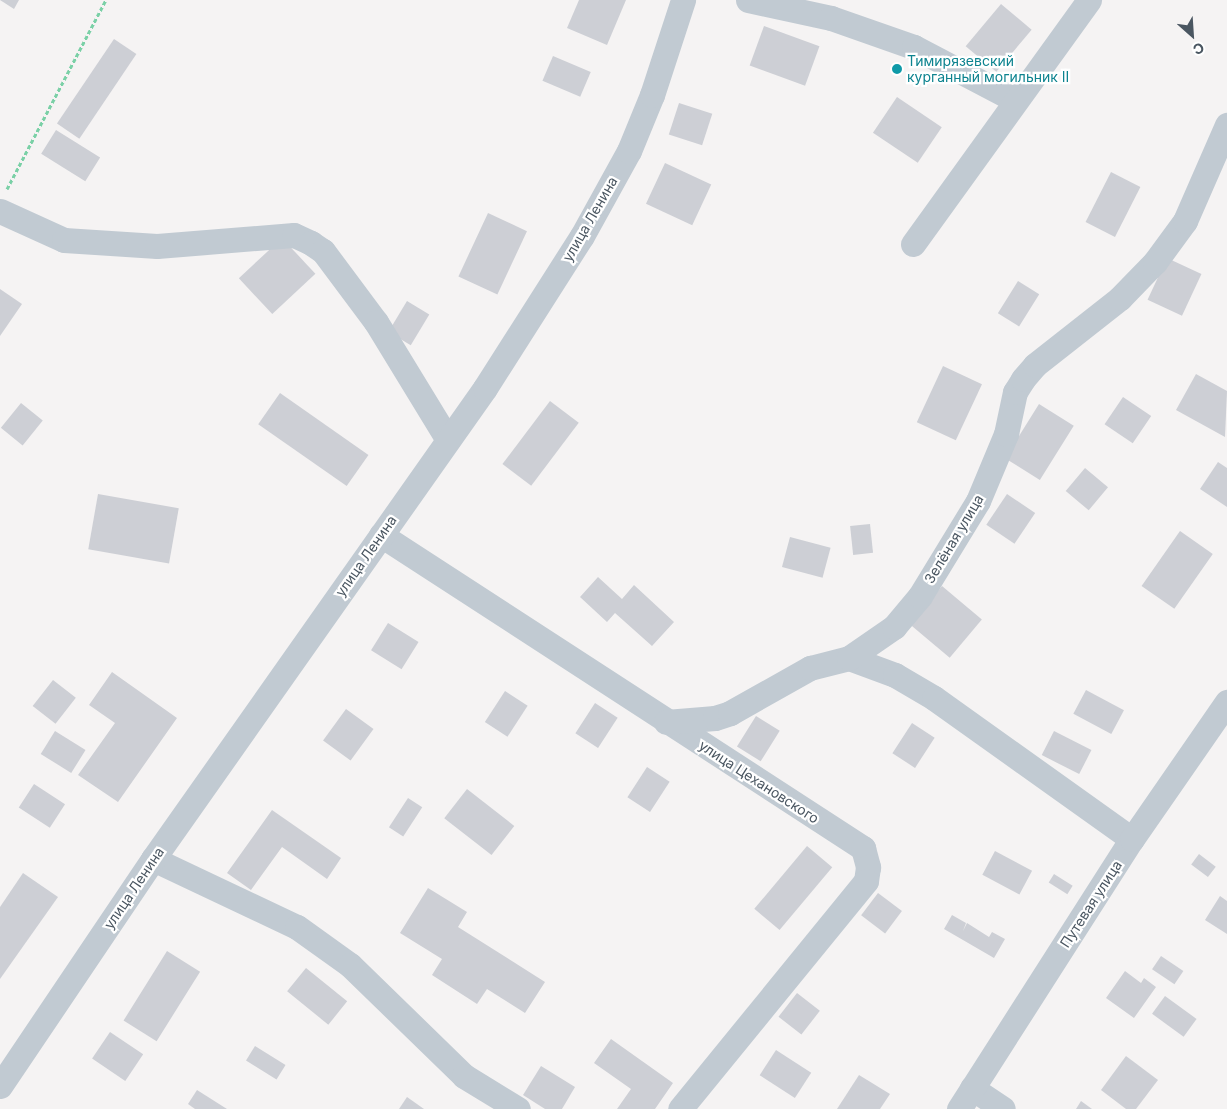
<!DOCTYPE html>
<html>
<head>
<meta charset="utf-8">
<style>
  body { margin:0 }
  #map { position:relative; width:1227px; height:1109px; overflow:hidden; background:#f5f3f3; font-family:Inter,sans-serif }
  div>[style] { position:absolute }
  .building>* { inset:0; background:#cdcfd5; transform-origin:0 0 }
  .path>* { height:3px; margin-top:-1.5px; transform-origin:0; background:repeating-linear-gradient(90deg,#7ad0a6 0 4px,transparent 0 6.5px) }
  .minor>* { height:25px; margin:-12.5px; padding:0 12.5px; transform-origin:12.5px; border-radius:12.5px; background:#c1cad2 }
  .dots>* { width:14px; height:14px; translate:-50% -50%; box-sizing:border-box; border:2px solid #fff; border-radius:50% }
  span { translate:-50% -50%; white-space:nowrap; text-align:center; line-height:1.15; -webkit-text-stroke:4.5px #fff; paint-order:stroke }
  .culture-label { font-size:14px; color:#0d838f }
  .left { translate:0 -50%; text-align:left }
  .street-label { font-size:14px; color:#4a5661 }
  .north { position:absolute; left:1167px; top:10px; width:50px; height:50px; -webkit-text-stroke:4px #fff; paint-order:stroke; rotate:154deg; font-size:14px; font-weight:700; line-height:20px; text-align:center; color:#4a5661 }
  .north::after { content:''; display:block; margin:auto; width:18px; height:22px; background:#4a5661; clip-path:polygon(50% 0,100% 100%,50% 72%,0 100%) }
</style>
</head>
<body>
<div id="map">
  <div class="building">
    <i style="clip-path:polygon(0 0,19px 0,14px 9px)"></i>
    <i style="clip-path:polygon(579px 0,626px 0,607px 45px,567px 28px)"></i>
    <i style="left:1001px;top:4px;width:40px;height:55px;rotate:40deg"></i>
    <i style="left:764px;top:26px;width:59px;height:42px;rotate:20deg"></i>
    <i style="left:114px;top:39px;width:27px;height:102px;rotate:34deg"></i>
    <i style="left:553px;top:56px;width:41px;height:27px;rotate:23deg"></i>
    <i style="left:897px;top:97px;width:54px;height:43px;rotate:34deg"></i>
    <i style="left:679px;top:103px;width:35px;height:33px;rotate:18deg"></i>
    <i style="left:56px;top:130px;width:52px;height:28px;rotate:32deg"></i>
    <i style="left:665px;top:163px;width:51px;height:45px;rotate:25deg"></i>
    <i style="left:1111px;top:172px;width:33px;height:56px;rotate:27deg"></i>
    <i style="left:488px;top:213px;width:43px;height:70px;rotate:25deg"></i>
    <i style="left:282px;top:238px;width:49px;height:59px;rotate:47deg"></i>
    <i style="left:1167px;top:258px;width:38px;height:46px;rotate:25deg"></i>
    <i style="left:1018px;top:281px;width:25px;height:38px;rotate:32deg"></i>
    <i style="clip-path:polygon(0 289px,22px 304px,0 336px)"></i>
    <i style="left:407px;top:301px;width:26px;height:36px;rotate:31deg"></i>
    <i style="left:943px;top:366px;width:43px;height:62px;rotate:25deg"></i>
    <i style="clip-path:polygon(1196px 374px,1227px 391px,1225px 437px,1176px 410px)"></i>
    <i style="left:280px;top:393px;width:108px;height:38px;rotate:35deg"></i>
    <i style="left:1123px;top:397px;width:34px;height:33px;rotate:34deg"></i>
    <i style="left:550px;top:401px;width:36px;height:79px;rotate:37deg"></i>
    <i style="left:21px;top:403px;width:28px;height:32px;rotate:39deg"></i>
    <i style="left:1039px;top:404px;width:41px;height:64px;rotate:32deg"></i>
    <i style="clip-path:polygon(1218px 462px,1227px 468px,1227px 507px,1200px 489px)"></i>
    <i style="left:1085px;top:468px;width:30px;height:30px;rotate:40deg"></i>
    <i style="left:98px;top:494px;width:82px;height:56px;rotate:10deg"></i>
    <i style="left:1007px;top:494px;width:34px;height:37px;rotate:34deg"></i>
    <i style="left:870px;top:524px;width:29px;height:20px;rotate:84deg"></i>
    <i style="left:1180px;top:531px;width:40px;height:67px;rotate:35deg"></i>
    <i style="left:790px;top:537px;width:42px;height:31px;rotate:15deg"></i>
    <i style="clip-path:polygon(598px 577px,622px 599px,634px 585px,674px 622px,652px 646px,615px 613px,607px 622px,580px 597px)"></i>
    <i style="left:942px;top:586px;width:52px;height:50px;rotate:40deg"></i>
    <i style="left:388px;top:623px;width:36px;height:32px;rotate:32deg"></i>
    <i style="clip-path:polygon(112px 672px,177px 718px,118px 802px,78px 775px,115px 723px,89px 705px)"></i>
    <i style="left:53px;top:680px;width:29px;height:33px;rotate:38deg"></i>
    <i style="left:1086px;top:690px;width:43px;height:27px;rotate:28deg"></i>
    <i style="left:505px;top:691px;width:27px;height:37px;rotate:33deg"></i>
    <i style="left:595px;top:703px;width:27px;height:36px;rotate:33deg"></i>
    <i style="left:346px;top:709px;width:34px;height:39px;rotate:36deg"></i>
    <i style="left:756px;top:716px;width:28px;height:36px;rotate:32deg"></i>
    <i style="left:912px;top:723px;width:27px;height:36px;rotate:33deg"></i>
    <i style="left:55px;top:731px;width:36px;height:27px;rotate:32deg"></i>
    <i style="left:1054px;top:731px;width:42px;height:27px;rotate:27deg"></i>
    <i style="left:647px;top:767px;width:27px;height:36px;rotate:33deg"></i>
    <i style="left:34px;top:784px;width:37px;height:28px;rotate:33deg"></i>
    <i style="left:467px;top:789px;width:60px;height:37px;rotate:38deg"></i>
    <i style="left:408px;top:798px;width:17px;height:35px;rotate:33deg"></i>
    <i style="clip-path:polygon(272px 810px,341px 858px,327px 879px,282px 847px,251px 890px,227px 873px)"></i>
    <i style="left:807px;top:846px;width:33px;height:82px;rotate:40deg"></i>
    <i style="left:995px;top:851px;width:42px;height:27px;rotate:28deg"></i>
    <i style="left:1199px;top:854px;width:21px;height:13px;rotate:37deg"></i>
    <i style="clip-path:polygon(23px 873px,58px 897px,0 979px,0 907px)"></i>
    <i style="left:1054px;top:874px;width:22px;height:10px;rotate:32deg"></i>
    <i style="clip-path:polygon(428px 888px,467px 912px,458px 927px,545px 982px,525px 1013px,487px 989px,477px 1004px,432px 975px,442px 959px,400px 933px)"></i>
    <i style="left:878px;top:893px;width:30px;height:28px;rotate:37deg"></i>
    <i style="clip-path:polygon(1220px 896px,1227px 901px,1227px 934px,1205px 920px)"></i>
    <i style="clip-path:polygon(952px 915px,966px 923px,963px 931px,967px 923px,989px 937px,992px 932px,1005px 939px,994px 958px,944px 929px)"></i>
    <i style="left:167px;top:951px;width:39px;height:82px;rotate:32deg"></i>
    <i style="left:1161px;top:956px;width:27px;height:16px;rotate:34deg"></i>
    <i style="left:306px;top:968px;width:53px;height:30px;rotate:39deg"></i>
    <i style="clip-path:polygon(1125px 971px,1141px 983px,1144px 978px,1156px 987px,1134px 1018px,1106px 998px)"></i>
    <i style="left:797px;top:993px;width:29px;height:30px;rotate:38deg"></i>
    <i style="left:1165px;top:996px;width:39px;height:22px;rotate:36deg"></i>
    <i style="left:110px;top:1032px;width:40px;height:32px;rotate:34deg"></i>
    <i style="clip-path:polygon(611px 1039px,673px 1083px,655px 1109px,617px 1109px,631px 1089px,594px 1063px)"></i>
    <i style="left:255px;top:1046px;width:36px;height:17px;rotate:32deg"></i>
    <i style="left:776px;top:1050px;width:42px;height:30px;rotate:33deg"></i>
    <i style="clip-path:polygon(1126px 1056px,1158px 1080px,1136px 1109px,1126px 1109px,1101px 1090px)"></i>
    <i style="clip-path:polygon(541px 1066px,575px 1087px,562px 1109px,545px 1109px,523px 1095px)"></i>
    <i style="clip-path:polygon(859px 1075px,890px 1094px,880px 1109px,837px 1109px)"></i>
    <i style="clip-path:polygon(197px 1090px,227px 1109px,195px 1109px,188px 1104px)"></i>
    <i style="clip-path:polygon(407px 1097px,424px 1109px,399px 1109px)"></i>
    <i style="clip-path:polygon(1081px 1101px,1092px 1109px,1076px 1109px)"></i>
  </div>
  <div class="path">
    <i style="left:7px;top:189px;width:213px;rotate:-62.4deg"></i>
  </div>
  <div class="minor">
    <i style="left:748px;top:0;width:85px;rotate:12.2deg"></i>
    <i style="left:831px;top:18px;width:88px;rotate:19.3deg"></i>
    <i style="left:914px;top:47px;width:114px;rotate:27.7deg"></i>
    <i style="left:0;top:211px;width:70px;rotate:24.4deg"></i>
    <i style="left:64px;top:240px;width:93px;rotate:3.7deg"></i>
    <i style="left:157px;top:246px;width:137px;rotate:-4.6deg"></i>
    <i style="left:294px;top:235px;width:19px;rotate:25deg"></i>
    <i style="left:311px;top:243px;width:14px;rotate:34deg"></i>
    <i style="left:323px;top:251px;width:89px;rotate:53.3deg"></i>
    <i style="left:376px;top:322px;width:138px;rotate:58.6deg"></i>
    <i style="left:913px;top:244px;width:301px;rotate:-54.2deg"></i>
    <i style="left:381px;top:535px;width:575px;rotate:33deg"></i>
    <i style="left:863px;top:848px;width:20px;rotate:75deg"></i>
    <i style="left:868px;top:867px;width:14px;rotate:98deg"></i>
    <i style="left:866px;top:881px;width:294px;rotate:129.2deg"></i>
    <i style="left:849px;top:658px;width:49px;rotate:20.3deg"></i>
    <i style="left:895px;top:675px;width:45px;rotate:30.5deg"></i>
    <i style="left:934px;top:698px;width:243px;rotate:35.5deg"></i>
    <i style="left:666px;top:722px;width:49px;rotate:-4.7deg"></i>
    <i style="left:715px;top:718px;width:16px;rotate:-18deg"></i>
    <i style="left:730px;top:713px;width:92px;rotate:-29.4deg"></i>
    <i style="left:810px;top:668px;width:40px;rotate:-14.4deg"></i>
    <i style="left:849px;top:658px;width:55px;rotate:-34.6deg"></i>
    <i style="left:894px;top:627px;width:40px;rotate:-50deg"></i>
    <i style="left:920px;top:596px;width:111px;rotate:-58.6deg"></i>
    <i style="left:978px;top:501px;width:73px;rotate:-67.3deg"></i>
    <i style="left:1006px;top:434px;width:43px;rotate:-77.9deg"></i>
    <i style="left:1015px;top:392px;width:15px;rotate:-58deg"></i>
    <i style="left:1023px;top:379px;width:18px;rotate:-49deg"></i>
    <i style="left:1035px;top:365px;width:108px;rotate:-38.2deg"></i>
    <i style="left:1120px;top:298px;width:50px;rotate:-45.8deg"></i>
    <i style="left:1155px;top:262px;width:51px;rotate:-53.8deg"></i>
    <i style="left:1185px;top:221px;width:105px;rotate:-66.4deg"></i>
    <i style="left:153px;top:859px;width:159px;rotate:25.3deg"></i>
    <i style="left:297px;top:927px;width:65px;rotate:35.6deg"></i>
    <i style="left:350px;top:965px;width:159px;rotate:44.2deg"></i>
    <i style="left:464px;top:1076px;width:63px;rotate:31.4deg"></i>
    <i style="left:0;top:1086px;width:274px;rotate:-56deg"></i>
    <i style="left:153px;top:859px;width:576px;rotate:-54.82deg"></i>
    <i style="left:485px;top:388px;width:180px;rotate:-57.5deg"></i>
    <i style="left:582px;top:236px;width:97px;rotate:-61.1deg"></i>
    <i style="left:629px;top:151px;width:61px;rotate:-67.7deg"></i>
    <i style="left:652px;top:95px;width:100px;rotate:-71.9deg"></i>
    <i style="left:972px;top:1088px;width:37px;rotate:34deg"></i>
    <i style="left:959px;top:1109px;width:321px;rotate:-57.4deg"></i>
    <i style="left:1132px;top:839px;width:167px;rotate:-55.3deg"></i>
  </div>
  <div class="dots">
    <i style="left:897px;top:69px;background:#0f9aa8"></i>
  </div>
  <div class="culture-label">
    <span class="left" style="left:907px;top:69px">Тимирязевский<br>курганный могильник II</span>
  </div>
  <div class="street-label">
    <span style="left:590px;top:219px;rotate:-60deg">улица Ленина</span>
    <span style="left:954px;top:539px;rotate:-59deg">Зелёная улица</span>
    <span style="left:366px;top:556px;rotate:-55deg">улица Ленина</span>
    <span style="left:759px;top:782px;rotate:33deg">улица Цехановского</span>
    <span style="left:134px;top:888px;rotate:-56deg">улица Ленина</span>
    <span style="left:1091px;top:904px;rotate:-57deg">Путевая улица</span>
  </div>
  <div class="north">С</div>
</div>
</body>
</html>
